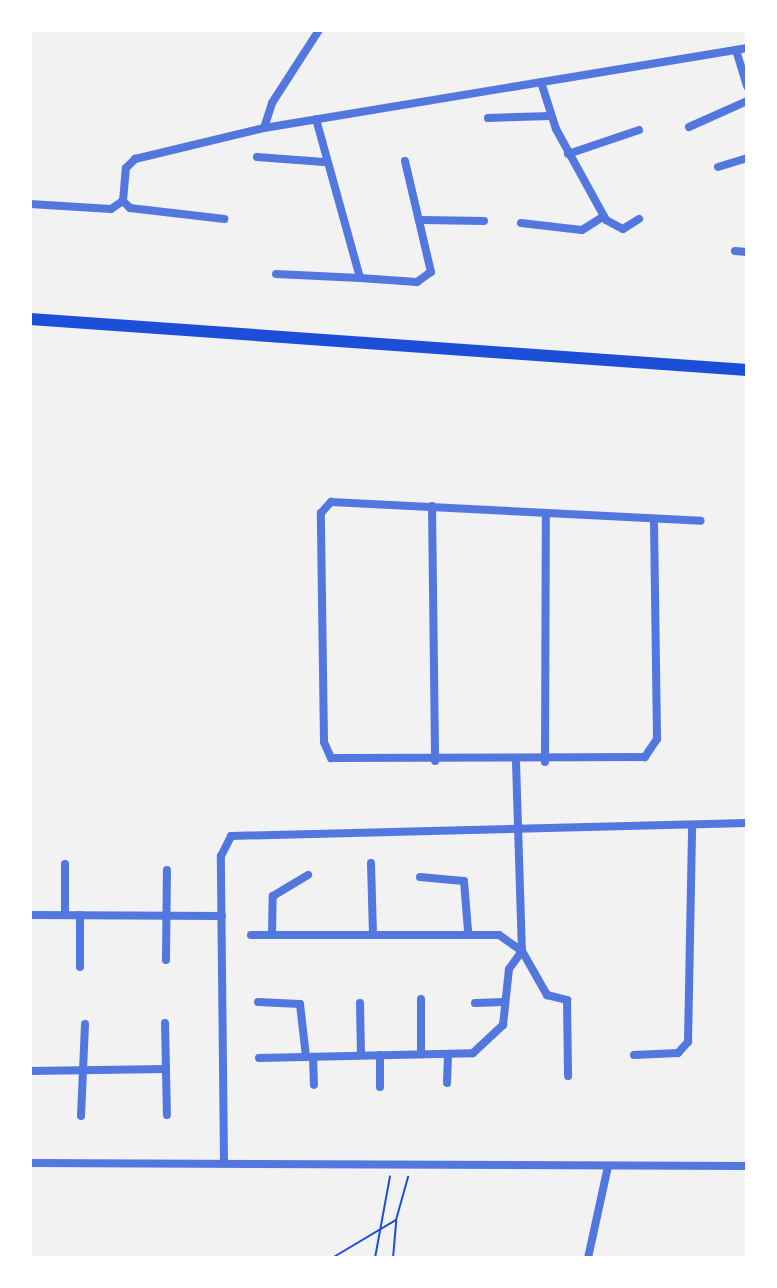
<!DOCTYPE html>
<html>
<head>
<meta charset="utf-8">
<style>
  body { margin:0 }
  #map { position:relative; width:777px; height:1288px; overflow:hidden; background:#f2f2f2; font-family:"Exo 2",sans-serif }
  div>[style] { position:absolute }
  .path>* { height:2px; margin:-1px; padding:0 1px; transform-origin:1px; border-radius:1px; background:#1d4ed8 }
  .minor>* { height:8px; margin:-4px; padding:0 4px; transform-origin:4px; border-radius:4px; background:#5277de }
  .secondary>* { height:12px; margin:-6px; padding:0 6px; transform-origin:6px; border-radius:6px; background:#1d4ed8 }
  span { translate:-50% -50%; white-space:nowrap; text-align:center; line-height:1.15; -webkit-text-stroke:7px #fff; paint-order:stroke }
  .frame { position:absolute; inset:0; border:32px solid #fff; pointer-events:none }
</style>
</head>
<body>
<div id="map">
  <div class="path">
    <i style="left:332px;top:1258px;width:74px;rotate:-30.7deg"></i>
    <i style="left:396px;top:1220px;width:45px;rotate:-74.4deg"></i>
    <i style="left:375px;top:1258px;width:83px;rotate:-79.6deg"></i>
    <i style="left:393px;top:1258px;width:37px;rotate:-85deg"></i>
  </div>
  <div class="minor">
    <i style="left:736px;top:50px;width:38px;rotate:73deg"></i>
    <i style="left:541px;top:82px;width:49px;rotate:72.3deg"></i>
    <i style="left:556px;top:129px;width:104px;rotate:61.2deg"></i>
    <i style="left:606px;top:220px;width:19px;rotate:28deg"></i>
    <i style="left:623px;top:229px;width:19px;rotate:-32deg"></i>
    <i style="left:488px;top:118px;width:63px;rotate:-1.8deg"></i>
    <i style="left:316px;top:119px;width:165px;rotate:74.5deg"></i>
    <i style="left:360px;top:278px;width:57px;rotate:4deg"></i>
    <i style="left:417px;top:282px;width:17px;rotate:-36deg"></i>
    <i style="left:431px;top:272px;width:114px;rotate:-103.2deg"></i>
    <i style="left:689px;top:127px;width:64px;rotate:-24.1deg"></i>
    <i style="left:264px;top:128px;width:26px;rotate:-72deg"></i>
    <i style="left:272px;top:103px;width:87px;rotate:-57.2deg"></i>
    <i style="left:568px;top:154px;width:75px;rotate:-18.7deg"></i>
    <i style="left:257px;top:157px;width:67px;rotate:4.3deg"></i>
    <i style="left:718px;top:167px;width:30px;rotate:-17deg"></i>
    <i style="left:123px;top:201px;width:10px;rotate:45deg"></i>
    <i style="left:130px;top:208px;width:95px;rotate:6.7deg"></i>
    <i style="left:30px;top:204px;width:81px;rotate:3.5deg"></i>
    <i style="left:111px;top:209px;width:14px;rotate:-34deg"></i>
    <i style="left:123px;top:201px;width:33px;rotate:-85deg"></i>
    <i style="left:126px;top:168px;width:13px;rotate:-45deg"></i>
    <i style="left:135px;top:159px;width:133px;rotate:-13.5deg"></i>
    <i style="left:264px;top:128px;width:490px;rotate:-9.4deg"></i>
    <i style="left:423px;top:220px;width:61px;rotate:0.9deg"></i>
    <i style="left:521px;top:223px;width:61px;rotate:6.5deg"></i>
    <i style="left:582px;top:230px;width:26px;rotate:-32deg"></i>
    <i style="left:735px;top:251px;width:12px;rotate:5deg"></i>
    <i style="left:276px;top:274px;width:84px;rotate:2.7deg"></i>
    <i style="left:432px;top:506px;width:255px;rotate:89.3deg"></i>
    <i style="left:654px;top:522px;width:217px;rotate:89.2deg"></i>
    <i style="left:657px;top:739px;width:22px;rotate:124deg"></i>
    <i style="left:645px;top:757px;width:314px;rotate:179.8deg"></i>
    <i style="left:331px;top:758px;width:17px;rotate:-114deg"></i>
    <i style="left:324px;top:742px;width:229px;rotate:-90.8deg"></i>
    <i style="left:321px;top:513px;width:15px;rotate:-48deg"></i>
    <i style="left:331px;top:502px;width:370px;rotate:2.9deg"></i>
    <i style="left:516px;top:762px;width:189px;rotate:88.2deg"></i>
    <i style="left:545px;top:762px;width:248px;rotate:-89.8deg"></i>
    <i style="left:371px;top:863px;width:70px;rotate:88.4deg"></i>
    <i style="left:420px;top:877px;width:44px;rotate:5.2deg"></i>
    <i style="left:464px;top:881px;width:50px;rotate:85.4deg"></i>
    <i style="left:30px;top:915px;width:192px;rotate:0.3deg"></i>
    <i style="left:65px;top:915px;width:51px;rotate:-90deg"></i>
    <i style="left:251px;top:935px;width:248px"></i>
    <i style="left:499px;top:935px;width:28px;rotate:35deg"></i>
    <i style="left:522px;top:951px;width:51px;rotate:60.4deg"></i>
    <i style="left:547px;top:995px;width:21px;rotate:14deg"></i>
    <i style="left:567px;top:1000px;width:76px;rotate:89.2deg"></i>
    <i style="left:272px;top:935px;width:39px;rotate:-89deg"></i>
    <i style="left:273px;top:896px;width:41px;rotate:-31deg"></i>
    <i style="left:166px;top:960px;width:90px;rotate:-89.4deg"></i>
    <i style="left:80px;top:967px;width:52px;rotate:-90deg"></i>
    <i style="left:258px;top:1002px;width:42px;rotate:2.7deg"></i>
    <i style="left:300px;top:1004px;width:53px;rotate:83.5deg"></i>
    <i style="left:360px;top:1003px;width:52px;rotate:88.9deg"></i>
    <i style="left:475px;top:1003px;width:30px;rotate:-2deg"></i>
    <i style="left:165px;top:1023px;width:92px;rotate:88.8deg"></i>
    <i style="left:421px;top:1054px;width:55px;rotate:-90deg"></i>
    <i style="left:380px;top:1055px;width:32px;rotate:90deg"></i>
    <i style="left:634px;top:1055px;width:44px;rotate:-2.6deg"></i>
    <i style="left:678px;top:1053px;width:15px;rotate:-48deg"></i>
    <i style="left:688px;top:1042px;width:213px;rotate:-88.9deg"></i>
    <i style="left:313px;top:1057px;width:28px;rotate:88deg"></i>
    <i style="left:259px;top:1058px;width:214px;rotate:-1.3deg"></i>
    <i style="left:473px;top:1053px;width:41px;rotate:-43deg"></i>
    <i style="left:503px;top:1025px;width:56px;rotate:-83.9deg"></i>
    <i style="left:509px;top:969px;width:22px;rotate:-54deg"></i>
    <i style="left:30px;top:1071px;width:136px;rotate:-0.8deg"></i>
    <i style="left:447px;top:1083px;width:29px;rotate:-88deg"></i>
    <i style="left:81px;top:1116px;width:92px;rotate:-87.5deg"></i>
    <i style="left:224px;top:1162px;width:306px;rotate:-90.6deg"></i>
    <i style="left:221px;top:856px;width:22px;rotate:-63deg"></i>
    <i style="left:231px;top:836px;width:516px;rotate:-1.44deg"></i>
    <i style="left:30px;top:1163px;width:717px;rotate:0.24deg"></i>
    <i style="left:588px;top:1258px;width:94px;rotate:-77.7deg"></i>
  </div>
  <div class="secondary">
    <i style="left:30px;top:319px;width:719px;rotate:4.07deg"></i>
  </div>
  <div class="frame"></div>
</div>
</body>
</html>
